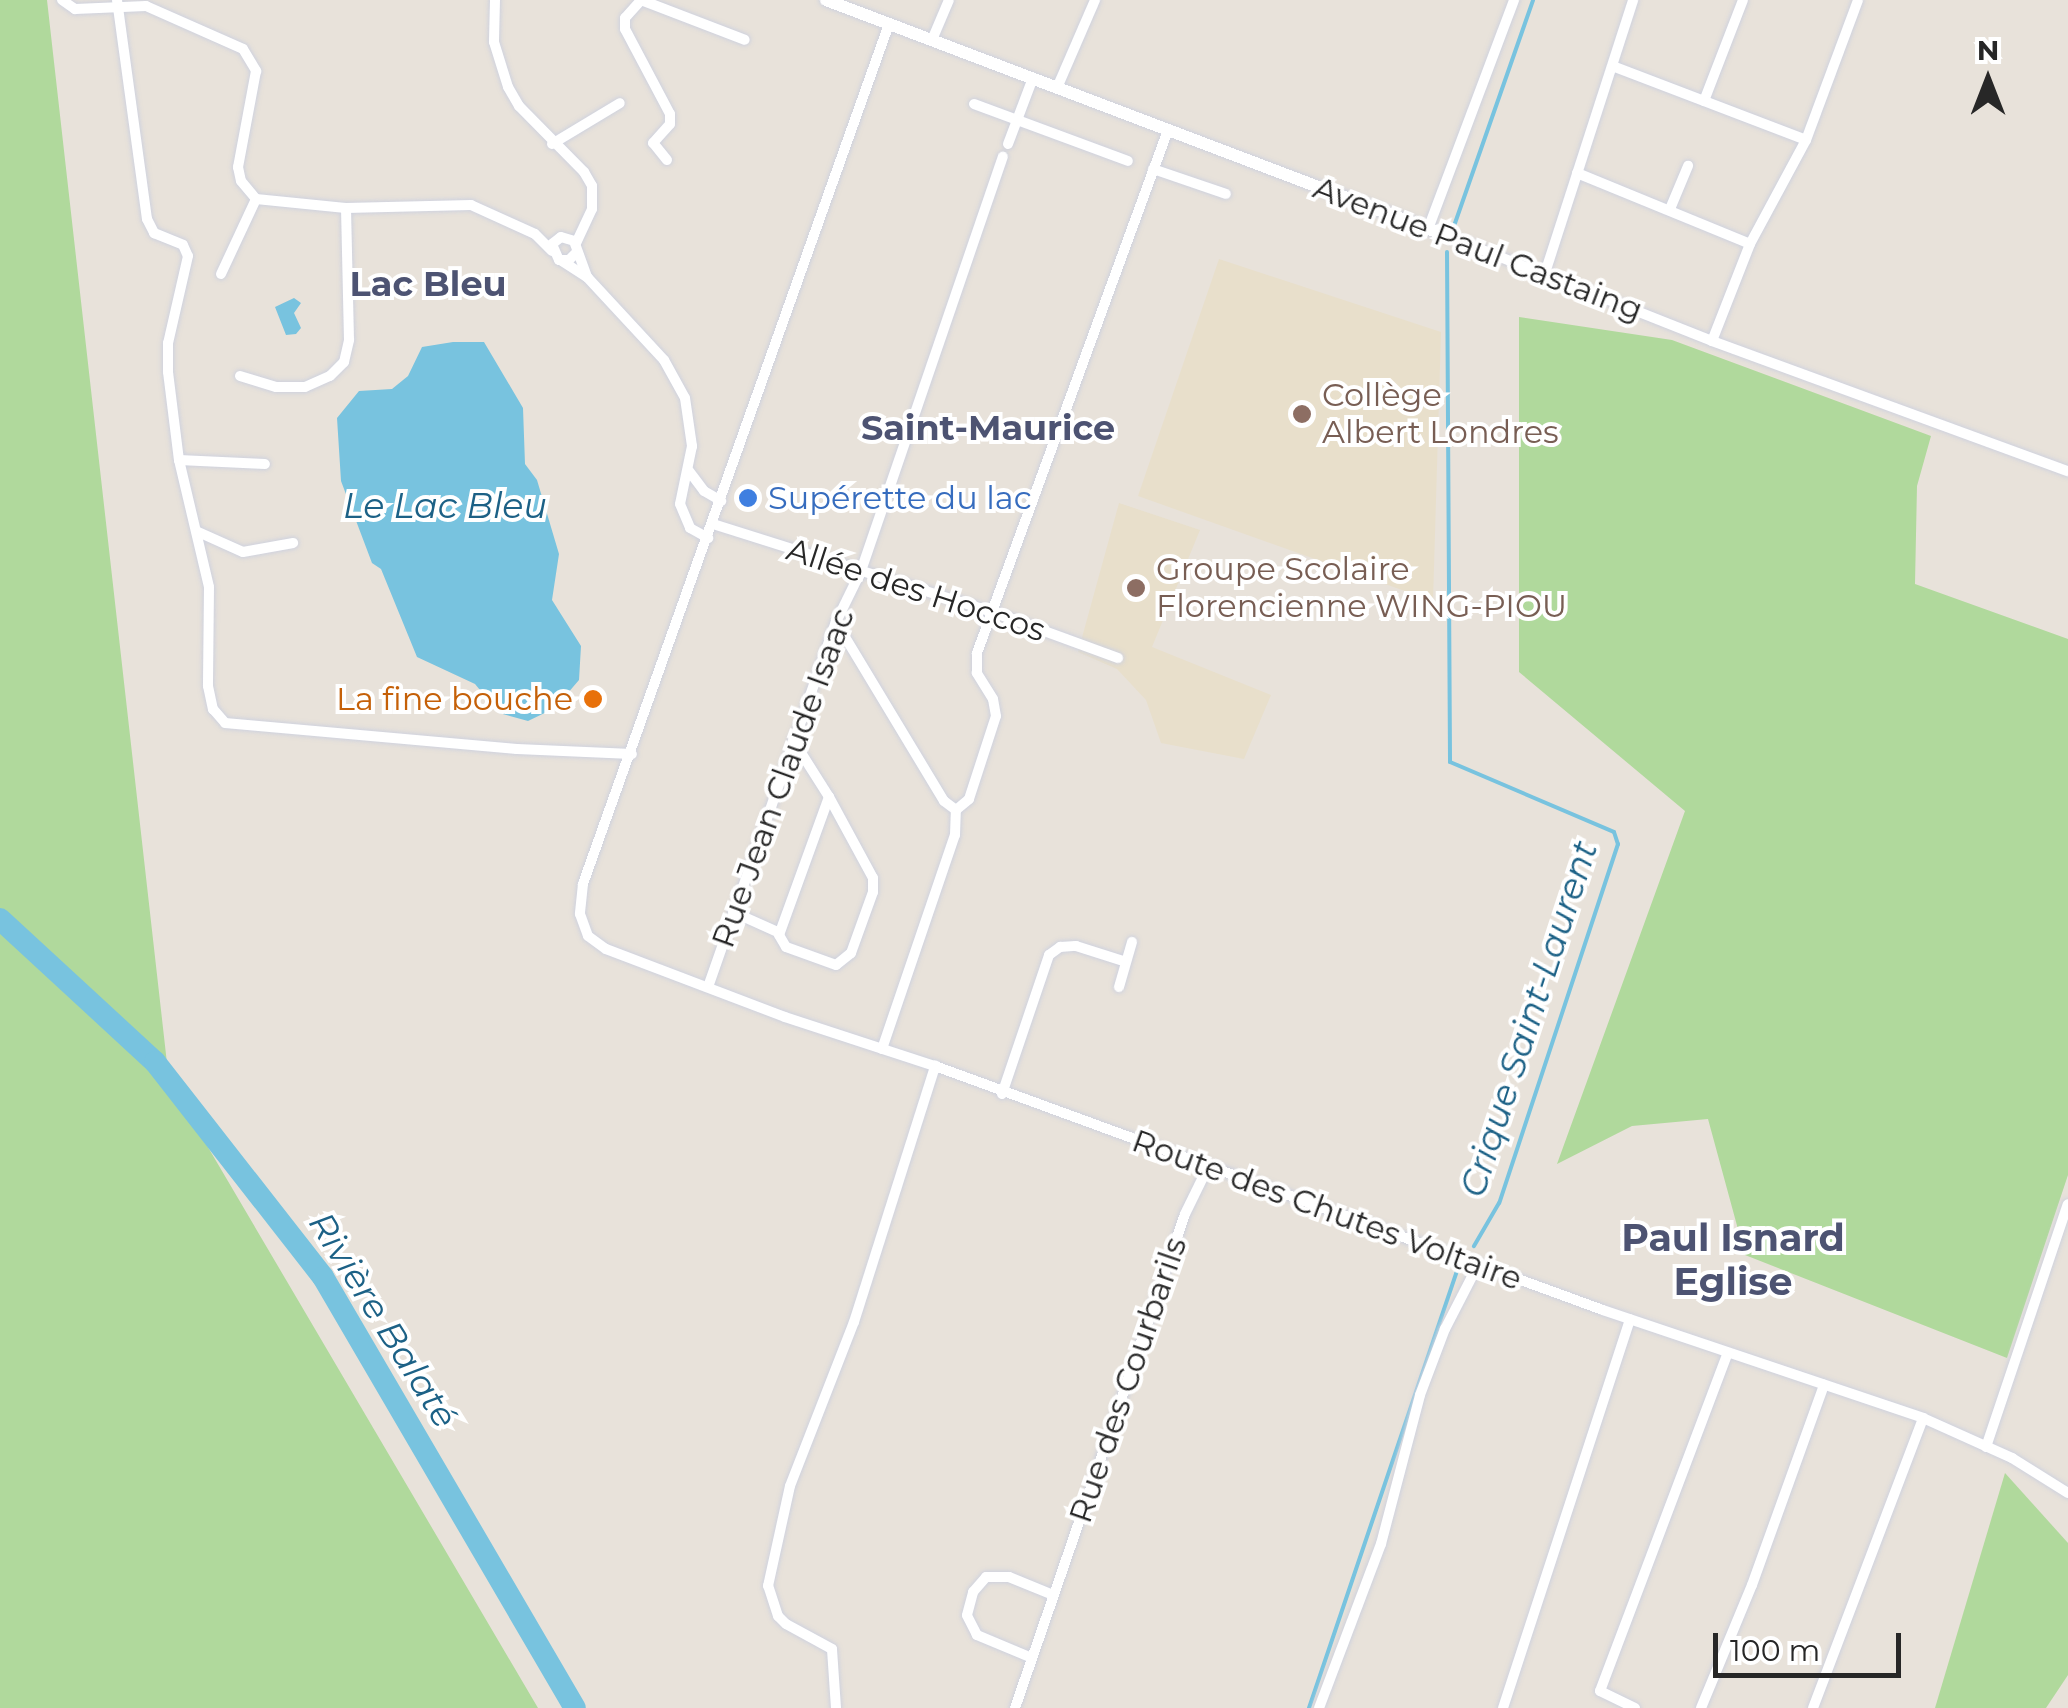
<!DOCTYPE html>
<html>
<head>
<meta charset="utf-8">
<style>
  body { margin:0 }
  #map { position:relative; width:2068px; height:1708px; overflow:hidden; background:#e8e2da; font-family:Montserrat,sans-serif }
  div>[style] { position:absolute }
  .education>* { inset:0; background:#e8dfcb }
  .green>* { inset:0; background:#b0d99c }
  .water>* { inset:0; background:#78c3df }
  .stream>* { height:4px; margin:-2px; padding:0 2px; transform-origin:2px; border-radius:2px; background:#78c3df }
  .river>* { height:22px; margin:-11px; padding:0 11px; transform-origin:11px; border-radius:11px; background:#78c3df }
  .roads { filter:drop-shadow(0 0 2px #cfd2de) drop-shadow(0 0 2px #cfd2de) }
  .minor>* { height:10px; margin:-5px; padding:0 5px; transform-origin:5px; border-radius:5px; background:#fff }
  .tertiary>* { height:12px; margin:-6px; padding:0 6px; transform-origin:6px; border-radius:6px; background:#fff }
  .dots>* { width:28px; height:28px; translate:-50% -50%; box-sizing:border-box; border:5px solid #fff; border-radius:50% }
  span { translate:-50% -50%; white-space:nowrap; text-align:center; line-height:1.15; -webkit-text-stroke:8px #fff; paint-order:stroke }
  .street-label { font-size:32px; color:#272727 }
  .education-label { font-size:32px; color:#785e54 }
  .left { translate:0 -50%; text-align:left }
  .shop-label { font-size:32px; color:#366cbe }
  .food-label { font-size:32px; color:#c56008 }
  .right { translate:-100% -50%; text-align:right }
  .neighbourhood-label { font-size:35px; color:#4d5372; font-weight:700 }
  .water-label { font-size:35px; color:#1c6186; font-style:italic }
  .quarter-label { font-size:38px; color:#4d5372; font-weight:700 }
  .north { position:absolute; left:1938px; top:30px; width:100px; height:100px; -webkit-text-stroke:8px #fff; paint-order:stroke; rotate:0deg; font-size:28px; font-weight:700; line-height:40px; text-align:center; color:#272727 }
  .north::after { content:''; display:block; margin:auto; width:35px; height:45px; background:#272727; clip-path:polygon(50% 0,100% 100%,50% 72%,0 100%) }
  .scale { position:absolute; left:1713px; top:1633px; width:188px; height:45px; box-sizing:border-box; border:5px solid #272727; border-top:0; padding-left:12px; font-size:30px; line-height:35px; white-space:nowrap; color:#272727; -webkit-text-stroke:8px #fff; paint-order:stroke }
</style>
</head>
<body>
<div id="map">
  <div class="education">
    <i style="clip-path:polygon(1219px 259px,1441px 332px,1433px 601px,1138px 496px)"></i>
    <i style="clip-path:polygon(1119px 503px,1200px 530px,1152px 647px,1271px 695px,1244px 759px,1161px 743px,1146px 700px,1117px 669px,1078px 652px)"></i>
  </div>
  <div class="green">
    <i style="clip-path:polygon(0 0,47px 0,169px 1081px,538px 1708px,0 1708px)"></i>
    <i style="clip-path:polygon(1519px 317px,1672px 340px,1931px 436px,1917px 486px,1915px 584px,2068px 639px,2068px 1175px,2007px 1358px,1745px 1255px,1708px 1119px,1632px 1126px,1557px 1164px,1685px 811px,1519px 672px)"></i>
    <i style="clip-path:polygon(2005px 1473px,2068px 1543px,2068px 1675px,2046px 1708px,1935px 1708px)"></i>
  </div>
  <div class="water">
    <i style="clip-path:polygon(294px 298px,301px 303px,294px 313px,301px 328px,296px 334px,286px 335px,275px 307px)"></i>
    <i style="clip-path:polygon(453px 342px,484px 342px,523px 408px,525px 464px,537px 480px,559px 554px,552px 600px,581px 646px,579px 680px,555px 708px,528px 721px,499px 713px,475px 684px,417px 657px,381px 569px,372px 563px,341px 481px,337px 418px,359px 391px,392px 389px,408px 376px,422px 347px)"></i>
  </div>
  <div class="stream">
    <i style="left:1454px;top:226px;width:239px;rotate:-70.7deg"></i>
    <i style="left:1447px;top:252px;width:510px;rotate:89.66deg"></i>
    <i style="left:1450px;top:762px;width:178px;rotate:23.1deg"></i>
    <i style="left:1614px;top:832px;width:13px;rotate:72deg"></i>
    <i style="left:1618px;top:844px;width:378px;rotate:108.3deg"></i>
    <i style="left:1499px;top:1203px;width:50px;rotate:120.2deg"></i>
    <i style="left:1309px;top:1708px;width:460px;rotate:-71.3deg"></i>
  </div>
  <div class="river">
    <i style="left:0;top:919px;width:211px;rotate:42.7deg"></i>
    <i style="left:155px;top:1062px;width:273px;rotate:52deg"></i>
    <i style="left:323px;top:1277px;width:499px;rotate:59.7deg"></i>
  </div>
  <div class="roads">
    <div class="minor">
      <i style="left:62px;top:0;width:16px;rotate:35deg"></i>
      <i style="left:75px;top:9px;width:71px;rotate:-2.4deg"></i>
      <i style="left:146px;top:6px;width:106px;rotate:23.9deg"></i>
      <i style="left:243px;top:49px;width:26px;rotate:59deg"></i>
      <i style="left:256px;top:71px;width:98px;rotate:100.6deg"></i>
      <i style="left:238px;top:167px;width:14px;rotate:78deg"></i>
      <i style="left:241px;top:181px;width:23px;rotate:50deg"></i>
      <i style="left:256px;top:199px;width:90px;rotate:5.7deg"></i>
      <i style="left:346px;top:208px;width:125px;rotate:-1.4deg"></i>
      <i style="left:471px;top:205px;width:70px;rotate:24.4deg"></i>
      <i style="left:535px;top:234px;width:24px;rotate:45deg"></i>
      <i style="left:117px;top:0;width:221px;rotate:82.2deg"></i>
      <i style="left:147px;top:219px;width:16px;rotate:63deg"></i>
      <i style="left:154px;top:233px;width:31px;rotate:22deg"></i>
      <i style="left:183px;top:245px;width:12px;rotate:66deg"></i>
      <i style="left:188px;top:256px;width:89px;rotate:102.9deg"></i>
      <i style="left:168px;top:343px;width:29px;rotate:90deg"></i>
      <i style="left:168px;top:372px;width:89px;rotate:82.9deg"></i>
      <i style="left:179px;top:460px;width:130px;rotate:76.7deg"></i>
      <i style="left:209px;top:587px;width:99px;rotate:90.6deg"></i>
      <i style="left:208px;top:686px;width:24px;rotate:78deg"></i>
      <i style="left:213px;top:709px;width:18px;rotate:49deg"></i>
      <i style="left:225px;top:723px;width:293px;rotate:5.1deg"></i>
      <i style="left:517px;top:749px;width:115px;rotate:2.5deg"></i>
      <i style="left:495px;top:0;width:42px;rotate:91.4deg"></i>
      <i style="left:494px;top:42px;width:47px;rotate:72.7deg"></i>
      <i style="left:508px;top:87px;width:22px;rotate:60deg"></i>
      <i style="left:519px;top:106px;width:93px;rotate:45.4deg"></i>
      <i style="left:584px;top:172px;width:16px;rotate:60deg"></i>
      <i style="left:592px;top:186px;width:23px;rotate:90deg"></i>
      <i style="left:592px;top:209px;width:38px;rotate:115deg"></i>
      <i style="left:889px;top:24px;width:913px;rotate:109.59deg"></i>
      <i style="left:583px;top:884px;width:30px;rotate:96deg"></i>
      <i style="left:580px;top:914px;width:23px;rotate:70deg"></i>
      <i style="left:588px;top:936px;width:22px;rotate:36deg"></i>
      <i style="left:606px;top:949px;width:191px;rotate:20.8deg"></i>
      <i style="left:785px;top:1017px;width:158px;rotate:18.1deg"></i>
      <i style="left:935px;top:1066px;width:711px;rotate:20.07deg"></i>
      <i style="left:1603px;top:1310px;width:338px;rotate:18.6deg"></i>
      <i style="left:1923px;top:1418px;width:98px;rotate:24.2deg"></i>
      <i style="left:2012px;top:1458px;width:66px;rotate:32deg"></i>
      <i style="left:932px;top:40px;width:43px;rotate:-67deg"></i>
      <i style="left:1615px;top:67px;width:204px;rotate:20.9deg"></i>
      <i style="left:1057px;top:88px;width:96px;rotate:-66.6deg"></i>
      <i style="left:1704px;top:101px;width:108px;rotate:-68.9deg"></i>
      <i style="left:974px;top:104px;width:164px;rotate:20.3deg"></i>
      <i style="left:552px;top:144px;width:79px;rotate:-31.1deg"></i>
      <i style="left:1008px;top:144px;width:71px;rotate:-69.3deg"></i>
      <i style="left:667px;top:160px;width:22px;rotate:-129deg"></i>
      <i style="left:653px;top:143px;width:25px;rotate:-48deg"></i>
      <i style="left:670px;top:124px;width:10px;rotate:-90deg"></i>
      <i style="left:670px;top:114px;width:96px;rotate:-117.9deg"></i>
      <i style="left:625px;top:29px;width:11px;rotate:-90deg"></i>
      <i style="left:625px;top:18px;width:24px;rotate:-48deg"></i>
      <i style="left:641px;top:0;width:111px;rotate:21deg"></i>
      <i style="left:1153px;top:169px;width:77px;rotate:18.9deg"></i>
      <i style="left:1577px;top:173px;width:187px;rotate:22.3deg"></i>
      <i style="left:1670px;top:209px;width:47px;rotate:-67.3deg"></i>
      <i style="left:1428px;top:229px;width:245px;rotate:-69.4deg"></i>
      <i style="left:1442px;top:234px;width:290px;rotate:21.6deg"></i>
      <i style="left:1712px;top:341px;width:379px;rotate:20.1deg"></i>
      <i style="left:576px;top:253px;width:10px;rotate:135deg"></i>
      <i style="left:569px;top:260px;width:10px;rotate:180deg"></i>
      <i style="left:559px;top:260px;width:17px;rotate:-114deg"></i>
      <i style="left:552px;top:244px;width:11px;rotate:-38deg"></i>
      <i style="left:561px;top:237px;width:14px;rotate:17deg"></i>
      <i style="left:574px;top:241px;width:38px;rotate:70deg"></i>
      <i style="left:562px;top:261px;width:31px;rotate:33deg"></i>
      <i style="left:588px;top:278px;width:112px;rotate:47.2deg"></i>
      <i style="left:664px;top:360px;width:43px;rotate:61.1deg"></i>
      <i style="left:685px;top:398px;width:49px;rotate:81.7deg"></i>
      <i style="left:692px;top:446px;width:59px;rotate:101.7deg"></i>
      <i style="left:680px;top:504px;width:26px;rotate:67deg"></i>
      <i style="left:690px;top:528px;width:21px;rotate:29deg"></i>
      <i style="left:1545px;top:273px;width:287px;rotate:-72.1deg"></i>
      <i style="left:221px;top:274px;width:83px;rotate:-65deg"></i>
      <i style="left:1712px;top:341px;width:104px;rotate:-68.6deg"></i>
      <i style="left:1750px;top:244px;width:118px;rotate:-61.7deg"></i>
      <i style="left:1806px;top:140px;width:149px;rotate:-69.6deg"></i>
      <i style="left:240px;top:376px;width:38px;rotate:17deg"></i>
      <i style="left:276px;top:387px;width:29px"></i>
      <i style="left:305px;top:387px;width:27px;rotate:-24deg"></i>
      <i style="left:330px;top:376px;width:20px;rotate:-45deg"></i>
      <i style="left:344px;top:362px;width:23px;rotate:-77deg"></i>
      <i style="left:349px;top:340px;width:132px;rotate:-91.3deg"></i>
      <i style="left:179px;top:460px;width:86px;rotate:2.7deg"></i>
      <i style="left:689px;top:471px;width:25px;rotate:53deg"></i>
      <i style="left:704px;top:491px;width:20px;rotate:30deg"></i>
      <i style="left:713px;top:524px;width:296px;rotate:17.5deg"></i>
      <i style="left:995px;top:613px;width:131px;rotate:20.1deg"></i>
      <i style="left:196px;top:531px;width:51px;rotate:24.1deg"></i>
      <i style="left:243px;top:552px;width:51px;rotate:-10.2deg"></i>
      <i style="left:836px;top:622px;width:209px;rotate:58.9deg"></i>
      <i style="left:944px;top:801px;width:15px;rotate:37deg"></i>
      <i style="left:793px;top:740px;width:67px;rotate:57.7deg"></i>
      <i style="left:829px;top:797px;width:92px;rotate:61.5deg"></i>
      <i style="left:873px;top:878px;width:14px;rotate:90deg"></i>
      <i style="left:873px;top:892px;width:65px;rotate:109.8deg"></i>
      <i style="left:851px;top:953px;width:19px;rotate:141deg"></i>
      <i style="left:836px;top:965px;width:53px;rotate:-160.2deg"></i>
      <i style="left:786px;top:947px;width:14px;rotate:-120deg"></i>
      <i style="left:779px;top:935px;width:147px;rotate:-70.1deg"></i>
      <i style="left:956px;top:810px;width:17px;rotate:-40deg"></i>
      <i style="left:969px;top:799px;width:87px;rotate:-72deg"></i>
      <i style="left:996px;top:716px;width:17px;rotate:-100deg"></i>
      <i style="left:993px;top:699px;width:31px;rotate:-122deg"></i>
      <i style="left:977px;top:673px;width:20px;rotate:-90deg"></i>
      <i style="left:977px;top:653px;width:557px;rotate:-69.94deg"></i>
      <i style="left:733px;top:912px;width:51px;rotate:24.1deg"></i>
      <i style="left:708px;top:987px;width:387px;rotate:-70.7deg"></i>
      <i style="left:836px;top:622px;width:57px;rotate:-63.9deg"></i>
      <i style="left:861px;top:571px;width:438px;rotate:-71.1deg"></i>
      <i style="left:1119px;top:987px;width:47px;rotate:-73.9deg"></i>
      <i style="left:882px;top:1049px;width:226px;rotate:-71.2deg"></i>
      <i style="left:955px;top:835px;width:25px;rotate:-88deg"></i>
      <i style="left:1002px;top:1094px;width:147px;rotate:-71.3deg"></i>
      <i style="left:1049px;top:955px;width:14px;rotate:-36deg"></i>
      <i style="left:1060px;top:947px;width:16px;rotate:-4deg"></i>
      <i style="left:1076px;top:946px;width:52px;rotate:17.7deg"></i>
      <i style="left:1986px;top:1447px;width:256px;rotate:-71.4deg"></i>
      <i style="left:1032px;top:1658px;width:60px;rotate:-157.3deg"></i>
      <i style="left:977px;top:1635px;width:22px;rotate:-117deg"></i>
      <i style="left:967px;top:1615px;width:24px;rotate:-75deg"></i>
      <i style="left:973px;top:1592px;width:20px;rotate:-49deg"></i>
      <i style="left:986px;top:1577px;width:23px"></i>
      <i style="left:1009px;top:1577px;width:48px;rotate:22.2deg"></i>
      <i style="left:836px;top:1708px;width:59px;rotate:-93.9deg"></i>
      <i style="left:832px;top:1649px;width:52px;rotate:-151.5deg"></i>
      <i style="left:786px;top:1624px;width:11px;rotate:-135deg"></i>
      <i style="left:778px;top:1616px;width:32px;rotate:-108deg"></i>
      <i style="left:768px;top:1586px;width:102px;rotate:-77.6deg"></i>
      <i style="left:790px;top:1486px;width:176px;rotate:-68.7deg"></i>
      <i style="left:854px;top:1322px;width:269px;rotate:-72.4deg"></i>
      <i style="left:1015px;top:1708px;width:522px;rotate:-71.01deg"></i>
      <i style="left:1185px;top:1214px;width:52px;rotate:-63.9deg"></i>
      <i style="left:1319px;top:1708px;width:175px;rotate:-69.3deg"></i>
      <i style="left:1381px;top:1544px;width:154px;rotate:-75.3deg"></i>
      <i style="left:1420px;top:1395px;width:71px;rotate:-69.3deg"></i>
      <i style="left:1445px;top:1329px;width:72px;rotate:-62.7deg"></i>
      <i style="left:1503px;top:1708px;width:409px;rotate:-71.9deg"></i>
      <i style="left:1635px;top:1708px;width:39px;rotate:-154deg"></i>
      <i style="left:1600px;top:1691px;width:361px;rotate:-69.3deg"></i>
      <i style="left:1701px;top:1708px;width:133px;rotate:-67.5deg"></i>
      <i style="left:1752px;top:1585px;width:213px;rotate:-70.2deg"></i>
      <i style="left:1813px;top:1708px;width:310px;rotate:-69.2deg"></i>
    </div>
    <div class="tertiary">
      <i style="left:826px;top:0;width:659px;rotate:20.8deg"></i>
    </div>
  </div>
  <div class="dots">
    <i style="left:1302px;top:414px;background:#8d6e63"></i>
    <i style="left:748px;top:498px;background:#3f7fe0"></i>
    <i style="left:1136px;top:588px;background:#8d6e63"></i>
    <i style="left:593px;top:699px;background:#e8710a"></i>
  </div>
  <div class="street-label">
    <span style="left:1478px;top:249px;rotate:21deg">Avenue Paul Castaing</span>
    <span style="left:916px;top:590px;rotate:18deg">Allée des Hoccos</span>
    <span style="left:783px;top:778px;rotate:-70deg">Rue Jean Claude Isaac</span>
    <span style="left:1327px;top:1210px;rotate:20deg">Route des Chutes Voltaire</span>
    <span style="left:1128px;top:1380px;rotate:-71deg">Rue des Courbarils</span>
  </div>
  <div class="education-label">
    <span class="left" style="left:1322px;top:414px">Collège<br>Albert Londres</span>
    <span class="left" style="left:1156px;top:588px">Groupe Scolaire<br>Florencienne WING-PIOU</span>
  </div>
  <div class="shop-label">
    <span class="left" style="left:768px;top:498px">Supérette du lac</span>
  </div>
  <div class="food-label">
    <span class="right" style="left:573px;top:699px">La fine bouche</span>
  </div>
  <div class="neighbourhood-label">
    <span style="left:428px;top:284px">Lac Bleu</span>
    <span style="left:988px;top:428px">Saint-Maurice</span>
  </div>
  <div class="water-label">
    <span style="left:445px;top:506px">Le Lac Bleu</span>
    <span style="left:1529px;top:1019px;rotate:-72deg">Crique Saint-Laurent</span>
    <span style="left:383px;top:1320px;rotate:58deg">Rivière Balaté</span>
  </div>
  <div class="quarter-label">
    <span style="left:1733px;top:1260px">Paul Isnard<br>Eglise</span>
  </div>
  <div class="north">N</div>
  <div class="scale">100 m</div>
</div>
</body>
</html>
